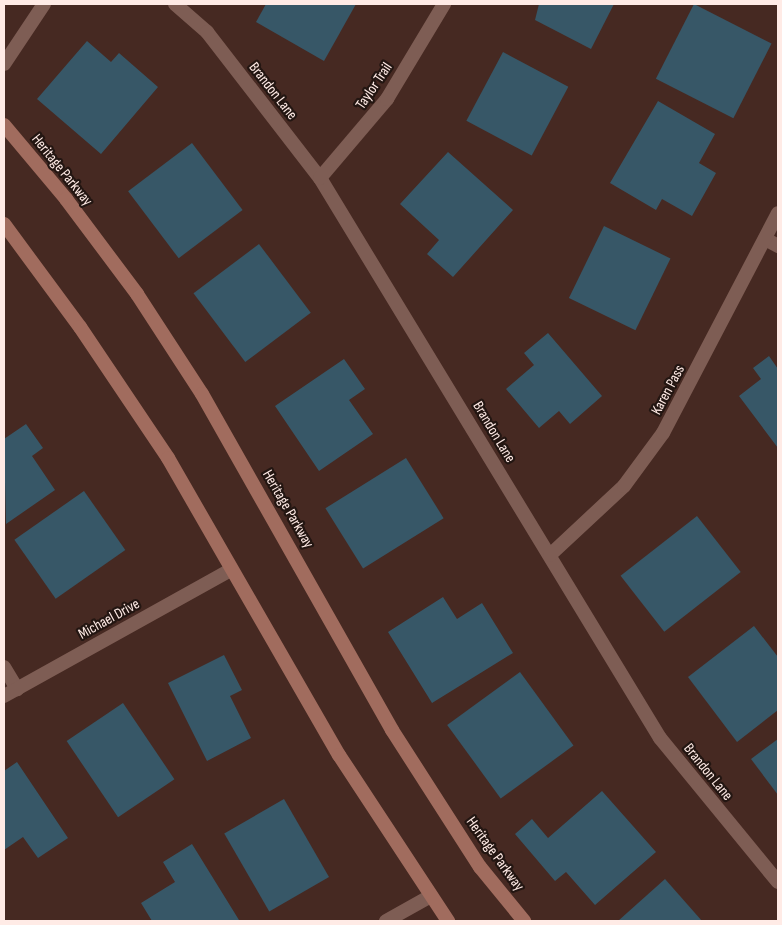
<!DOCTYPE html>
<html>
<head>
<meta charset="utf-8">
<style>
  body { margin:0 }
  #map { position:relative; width:782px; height:925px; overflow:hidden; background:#462922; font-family:"Sofia Sans Condensed",sans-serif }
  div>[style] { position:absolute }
  .building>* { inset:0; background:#375767; transform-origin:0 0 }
  .minor>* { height:14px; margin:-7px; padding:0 7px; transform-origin:7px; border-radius:7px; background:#7e5d54 }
  .secondary>* { height:14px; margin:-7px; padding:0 7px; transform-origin:7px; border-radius:7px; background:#a16c5e }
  span { translate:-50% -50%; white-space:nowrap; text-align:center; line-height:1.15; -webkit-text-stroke:4.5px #231612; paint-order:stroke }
  .street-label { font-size:15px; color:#ffebe6 }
  .frame { position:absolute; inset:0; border:5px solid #ffebe6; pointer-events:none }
</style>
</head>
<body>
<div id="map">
  <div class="building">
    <i style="clip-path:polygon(266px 4px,356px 4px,324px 61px,256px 22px)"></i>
    <i style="clip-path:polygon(539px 4px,614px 4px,591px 49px,535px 20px)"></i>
    <i style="left:694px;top:4px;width:87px;height:84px;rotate:27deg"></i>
    <i style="clip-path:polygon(87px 41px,111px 62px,119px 53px,158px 87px,101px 154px,37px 99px)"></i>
    <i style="left:503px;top:52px;width:74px;height:78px;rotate:28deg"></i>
    <i style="clip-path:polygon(658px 101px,715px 134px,699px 163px,716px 173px,692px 216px,662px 199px,656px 210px,610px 183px)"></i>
    <i style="left:192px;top:143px;width:84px;height:80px;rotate:53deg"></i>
    <i style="clip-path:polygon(448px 152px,513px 210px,453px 277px,427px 254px,439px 240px,400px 204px)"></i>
    <i style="left:604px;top:226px;width:74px;height:80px;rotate:26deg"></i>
    <i style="left:259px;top:244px;width:86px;height:82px;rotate:53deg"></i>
    <i style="clip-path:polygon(548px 333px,602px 396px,570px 424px,559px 411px,539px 428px,506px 389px,534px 365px,524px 353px)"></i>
    <i style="clip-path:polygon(769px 356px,778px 369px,778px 448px,739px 396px,761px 379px,753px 368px)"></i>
    <i style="clip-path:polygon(344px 359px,365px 389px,349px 400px,373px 434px,319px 471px,275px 406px)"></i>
    <i style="clip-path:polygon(26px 424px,43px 448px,32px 456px,55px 490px,6px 524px,4px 439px)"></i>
    <i style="left:406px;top:458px;width:71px;height:95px;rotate:58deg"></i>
    <i style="left:84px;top:491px;width:72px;height:85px;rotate:55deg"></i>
    <i style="left:697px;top:516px;width:71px;height:97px;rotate:52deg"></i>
    <i style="clip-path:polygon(443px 597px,457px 619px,482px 603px,513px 653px,432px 703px,388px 632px)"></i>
    <i style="clip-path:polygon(754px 626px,778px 657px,778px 710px,737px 742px,688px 677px)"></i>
    <i style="clip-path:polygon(224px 655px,242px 690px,230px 696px,251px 738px,207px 761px,168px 683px)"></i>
    <i style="left:520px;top:672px;width:91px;height:90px;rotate:54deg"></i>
    <i style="left:123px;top:703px;width:92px;height:68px;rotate:56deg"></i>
    <i style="clip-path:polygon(778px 739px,778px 795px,751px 759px)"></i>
    <i style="clip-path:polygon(17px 762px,68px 838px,38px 858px,23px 837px,4px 850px,4px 771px)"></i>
    <i style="clip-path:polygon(602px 791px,656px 852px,595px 905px,566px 872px,555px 881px,515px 834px,532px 819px,548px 838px)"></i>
    <i style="left:284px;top:799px;width:90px;height:69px;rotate:60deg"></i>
    <i style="clip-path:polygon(192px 844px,239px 920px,237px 921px,152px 921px,141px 903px,175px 882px,163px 862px)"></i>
    <i style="clip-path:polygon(665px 879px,702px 921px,618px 921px)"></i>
  </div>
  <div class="minor">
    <i style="left:175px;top:4px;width:43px;rotate:41.2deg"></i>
    <i style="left:207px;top:32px;width:185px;rotate:52.3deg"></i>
    <i style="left:320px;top:178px;width:655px;rotate:58.74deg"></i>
    <i style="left:660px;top:738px;width:186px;rotate:50.7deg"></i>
    <i style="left:4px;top:64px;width:72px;rotate:-56.3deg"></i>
    <i style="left:320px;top:178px;width:104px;rotate:-49.7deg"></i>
    <i style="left:387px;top:99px;width:111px;rotate:-59deg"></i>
    <i style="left:765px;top:239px;width:15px;rotate:28deg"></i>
    <i style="left:550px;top:555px;width:101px;rotate:-43deg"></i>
    <i style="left:624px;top:486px;width:66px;rotate:-53.7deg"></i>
    <i style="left:663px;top:433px;width:248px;rotate:-62.4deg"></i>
    <i style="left:4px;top:667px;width:26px;rotate:59deg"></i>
    <i style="left:4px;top:696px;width:259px;rotate:-29.1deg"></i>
    <i style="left:386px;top:921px;width:49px;rotate:-29.2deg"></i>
  </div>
  <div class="secondary">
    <i style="left:4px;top:125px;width:97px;rotate:50deg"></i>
    <i style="left:66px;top:199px;width:119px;rotate:53.2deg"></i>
    <i style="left:137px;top:294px;width:119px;rotate:57deg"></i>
    <i style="left:202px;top:394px;width:386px;rotate:60.5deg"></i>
    <i style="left:392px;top:730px;width:163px;rotate:57.3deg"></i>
    <i style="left:480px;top:867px;width:70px;rotate:50.8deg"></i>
    <i style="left:4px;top:224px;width:128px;rotate:53.6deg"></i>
    <i style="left:80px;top:327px;width:158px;rotate:56.1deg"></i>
    <i style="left:168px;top:458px;width:343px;rotate:60.1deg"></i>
    <i style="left:339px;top:755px;width:199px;rotate:56.7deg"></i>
  </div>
  <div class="street-label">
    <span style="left:374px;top:86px;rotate:-56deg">Taylor Trail</span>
    <span style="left:273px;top:91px;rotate:52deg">Brandon Lane</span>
    <span style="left:62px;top:170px;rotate:51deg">Heritage Parkway</span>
    <span style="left:668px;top:390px;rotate:-62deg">Karen Pass</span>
    <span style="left:494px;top:432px;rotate:59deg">Brandon Lane</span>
    <span style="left:288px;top:509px;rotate:60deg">Heritage Parkway</span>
    <span style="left:109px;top:619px;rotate:-29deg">Michael Drive</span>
    <span style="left:708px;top:772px;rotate:51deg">Brandon Lane</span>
    <span style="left:495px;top:854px;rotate:54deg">Heritage Parkway</span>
  </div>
  <div class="frame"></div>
</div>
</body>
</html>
